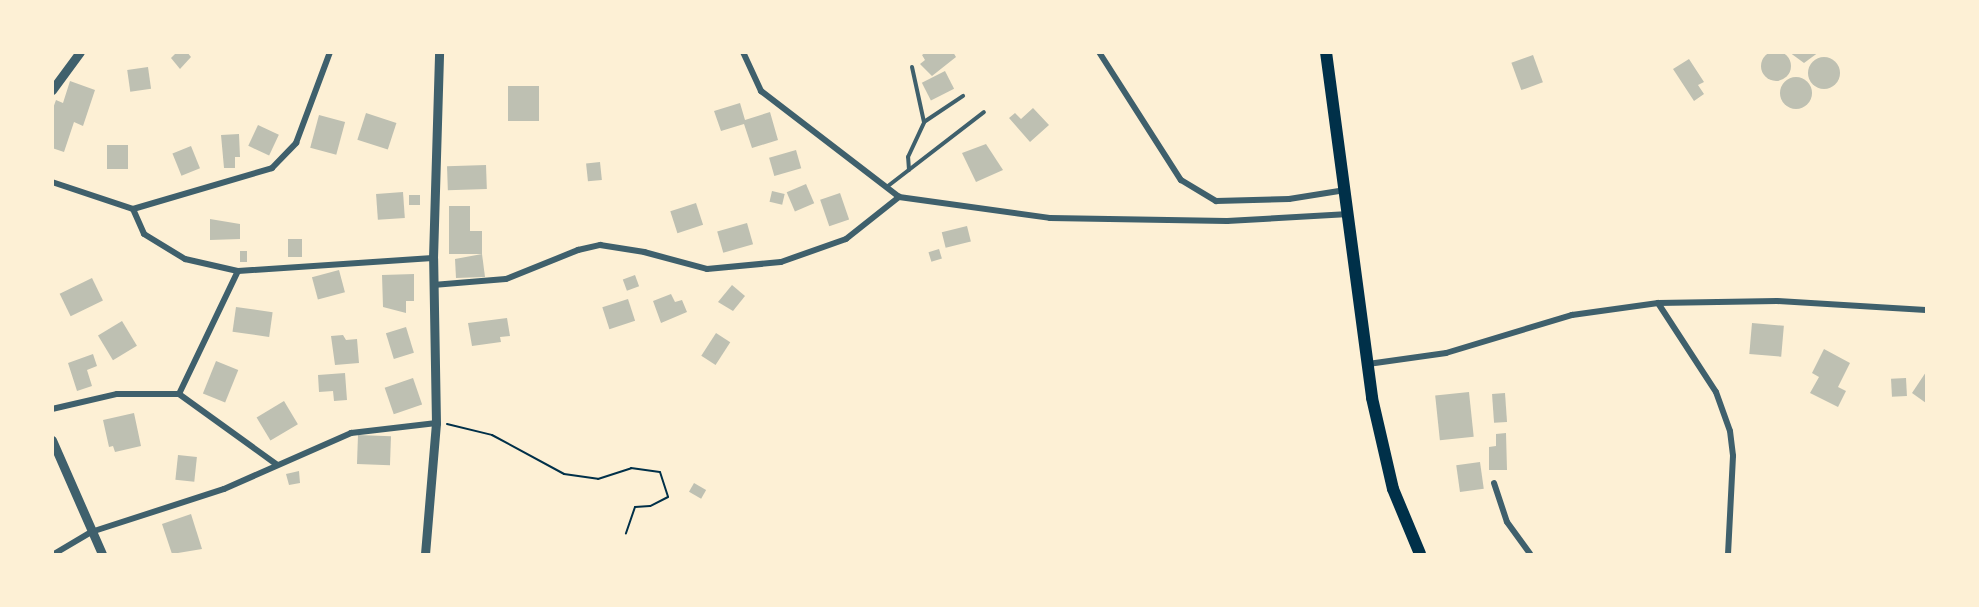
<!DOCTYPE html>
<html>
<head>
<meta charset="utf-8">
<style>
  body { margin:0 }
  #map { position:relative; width:1979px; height:607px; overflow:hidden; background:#fdf0d5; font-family:"DejaVu Sans",sans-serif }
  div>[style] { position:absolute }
  .building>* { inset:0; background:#bec0b2; transform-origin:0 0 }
  .round { border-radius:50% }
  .path>* { height:2px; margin:-1px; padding:0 1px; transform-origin:1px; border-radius:1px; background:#003049 }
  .service>* { height:4px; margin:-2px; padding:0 2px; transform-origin:2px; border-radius:2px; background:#3f606c }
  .minor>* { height:6px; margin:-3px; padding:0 3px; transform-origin:3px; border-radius:3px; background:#3f606c }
  .tertiary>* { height:9px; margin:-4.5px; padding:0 4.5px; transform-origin:4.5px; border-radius:4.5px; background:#3f606c }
  .trunk>* { height:12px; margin:-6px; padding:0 6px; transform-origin:6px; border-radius:6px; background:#003049 }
  span { translate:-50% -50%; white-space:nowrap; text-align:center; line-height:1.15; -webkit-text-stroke:5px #fdf0d5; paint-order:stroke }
  .frame { position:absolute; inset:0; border:54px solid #fdf0d5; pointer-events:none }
</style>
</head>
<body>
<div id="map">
  <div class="building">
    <i class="round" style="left:1761px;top:51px;width:30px;height:30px"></i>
    <i style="clip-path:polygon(177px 52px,187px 52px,191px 57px,180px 69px,171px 58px)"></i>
    <i style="clip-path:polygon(926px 52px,953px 52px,956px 57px,932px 76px,920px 64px,925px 60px,922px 55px)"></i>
    <i style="clip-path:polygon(1789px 52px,1819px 52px,1804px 63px)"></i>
    <i style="left:1533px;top:55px;width:29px;height:23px;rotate:70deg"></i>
    <i class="round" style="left:1808px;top:57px;width:32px;height:32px"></i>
    <i style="clip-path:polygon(1689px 59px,1704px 82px,1698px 85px,1704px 94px,1694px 101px,1673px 69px)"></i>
    <i style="left:148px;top:67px;width:22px;height:21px;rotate:82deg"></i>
    <i style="left:945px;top:71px;width:20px;height:26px;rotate:63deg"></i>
    <i class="round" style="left:1780px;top:77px;width:32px;height:32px"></i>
    <i style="clip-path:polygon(70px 81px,95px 90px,83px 126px,74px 122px,64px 152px,52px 148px,52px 111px,56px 100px,63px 103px)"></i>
    <i style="left:508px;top:86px;width:31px;height:35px"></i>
    <i style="clip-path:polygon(740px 103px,745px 120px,770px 112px,778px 140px,752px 148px,744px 124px,721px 131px,714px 111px)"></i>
    <i style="clip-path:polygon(1033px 108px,1049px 125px,1030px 142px,1009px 118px,1015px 113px,1021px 119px)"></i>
    <i style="left:366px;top:113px;width:32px;height:28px;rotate:18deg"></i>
    <i style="left:319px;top:115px;width:27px;height:34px;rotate:15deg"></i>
    <i style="left:258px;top:125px;width:23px;height:23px;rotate:25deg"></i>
    <i style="clip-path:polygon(239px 134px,240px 157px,235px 157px,235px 168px,224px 168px,221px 135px)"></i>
    <i style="clip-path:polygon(986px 144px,1003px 170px,976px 182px,962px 153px)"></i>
    <i style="left:107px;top:145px;width:21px;height:24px"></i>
    <i style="left:191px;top:146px;width:24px;height:20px;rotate:68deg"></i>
    <i style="left:796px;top:150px;width:19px;height:28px;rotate:74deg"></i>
    <i style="left:600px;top:162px;width:18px;height:14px;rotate:84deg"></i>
    <i style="left:486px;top:165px;width:24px;height:39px;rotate:88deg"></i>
    <i style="left:806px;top:184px;width:21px;height:21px;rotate:67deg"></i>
    <i style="left:772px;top:191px;width:13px;height:11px;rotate:13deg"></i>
    <i style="left:403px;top:192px;width:26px;height:27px;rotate:86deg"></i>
    <i style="left:840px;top:193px;width:28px;height:21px;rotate:71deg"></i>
    <i style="left:409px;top:195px;width:11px;height:10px"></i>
    <i style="left:696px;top:203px;width:23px;height:27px;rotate:72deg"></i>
    <i style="clip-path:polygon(449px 206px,470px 206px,470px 231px,482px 231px,482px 254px,449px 254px)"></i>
    <i style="clip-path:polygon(210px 219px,240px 224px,240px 239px,210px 240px)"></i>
    <i style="left:747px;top:223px;width:22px;height:31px;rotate:74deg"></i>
    <i style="left:967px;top:226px;width:16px;height:26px;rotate:76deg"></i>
    <i style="left:288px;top:239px;width:14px;height:18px"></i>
    <i style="left:939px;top:249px;width:10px;height:11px;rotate:73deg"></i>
    <i style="left:240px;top:251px;width:7px;height:11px"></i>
    <i style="clip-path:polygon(482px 254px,485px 277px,456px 278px,455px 259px)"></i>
    <i style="left:339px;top:270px;width:23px;height:28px;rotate:75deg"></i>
    <i style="clip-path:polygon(414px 274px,414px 301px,406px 301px,406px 313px,383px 307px,382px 275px)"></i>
    <i style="left:635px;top:275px;width:12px;height:13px;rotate:70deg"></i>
    <i style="left:92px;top:278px;width:25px;height:36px;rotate:64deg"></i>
    <i style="clip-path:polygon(732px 285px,745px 296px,733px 311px,718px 302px)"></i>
    <i style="clip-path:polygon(671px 294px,675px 302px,682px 300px,687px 312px,661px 323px,653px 301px)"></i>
    <i style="left:628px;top:299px;width:23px;height:27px;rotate:72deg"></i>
    <i style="left:236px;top:307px;width:37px;height:25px;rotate:8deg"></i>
    <i style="clip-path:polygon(507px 318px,510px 336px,500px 337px,501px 342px,472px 346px,468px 323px)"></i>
    <i style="left:122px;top:321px;width:29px;height:28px;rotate:59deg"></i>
    <i style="left:1752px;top:323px;width:32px;height:31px;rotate:5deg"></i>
    <i style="left:406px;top:327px;width:27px;height:21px;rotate:73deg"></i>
    <i style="left:716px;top:333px;width:17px;height:27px;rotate:33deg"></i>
    <i style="clip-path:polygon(343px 335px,346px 340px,357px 339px,359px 363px,335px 365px,331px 336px)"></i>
    <i style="clip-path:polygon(1824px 349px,1850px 363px,1838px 387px,1846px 391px,1838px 407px,1810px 393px,1819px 377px,1812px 373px)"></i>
    <i style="clip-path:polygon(93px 354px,97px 366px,87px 370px,92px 386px,77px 391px,68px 363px)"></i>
    <i style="left:216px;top:361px;width:24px;height:35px;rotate:22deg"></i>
    <i style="clip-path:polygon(1926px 372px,1926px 403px,1912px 393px)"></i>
    <i style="clip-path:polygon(345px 373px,347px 400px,334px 401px,333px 391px,319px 392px,318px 375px)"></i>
    <i style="left:413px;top:378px;width:28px;height:30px;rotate:71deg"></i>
    <i style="left:1906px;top:378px;width:18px;height:15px;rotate:87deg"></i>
    <i style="left:1469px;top:392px;width:45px;height:34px;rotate:84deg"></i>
    <i style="left:1505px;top:393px;width:29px;height:13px;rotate:86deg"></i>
    <i style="left:284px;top:401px;width:27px;height:32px;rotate:59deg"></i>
    <i style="clip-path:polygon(134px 413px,141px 446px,115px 452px,113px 446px,109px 447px,103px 420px)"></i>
    <i style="clip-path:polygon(1506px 433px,1507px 470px,1489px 470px,1489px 447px,1496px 446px,1496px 434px)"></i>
    <i style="left:358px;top:435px;width:33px;height:29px;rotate:2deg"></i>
    <i style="left:178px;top:455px;width:19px;height:25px;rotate:6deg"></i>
    <i style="left:1480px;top:462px;width:27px;height:24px;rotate:82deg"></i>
    <i style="clip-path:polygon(299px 471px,300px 483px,289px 485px,286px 474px)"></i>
    <i style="left:694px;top:483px;width:14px;height:10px;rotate:30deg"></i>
    <i style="clip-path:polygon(191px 514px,202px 549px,172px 554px,162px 524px)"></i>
  </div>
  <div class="path">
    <i style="left:447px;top:424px;width:46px;rotate:13.7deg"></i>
    <i style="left:492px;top:435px;width:82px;rotate:28.4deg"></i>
    <i style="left:564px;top:474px;width:34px;rotate:8deg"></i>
    <i style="left:598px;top:479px;width:35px;rotate:-18deg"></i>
    <i style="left:631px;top:468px;width:29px;rotate:8deg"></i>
    <i style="left:660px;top:472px;width:26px;rotate:72deg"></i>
    <i style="left:668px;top:497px;width:20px;rotate:153deg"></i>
    <i style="left:650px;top:506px;width:15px;rotate:176deg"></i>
    <i style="left:635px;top:507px;width:28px;rotate:109deg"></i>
  </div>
  <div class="service">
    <i style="left:912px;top:67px;width:56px;rotate:77.7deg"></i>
    <i style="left:909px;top:170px;width:13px;rotate:-94deg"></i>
    <i style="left:908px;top:157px;width:38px;rotate:-65deg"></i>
    <i style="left:924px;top:122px;width:47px;rotate:-33.7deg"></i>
    <i style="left:888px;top:186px;width:121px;rotate:-37.6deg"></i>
  </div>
  <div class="minor">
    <i style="left:743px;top:52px;width:43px;rotate:65.2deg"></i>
    <i style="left:761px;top:91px;width:174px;rotate:37.5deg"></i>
    <i style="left:1099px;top:52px;width:152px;rotate:57.4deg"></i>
    <i style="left:1181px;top:180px;width:41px;rotate:31deg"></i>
    <i style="left:1216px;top:201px;width:73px;rotate:-1.6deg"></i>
    <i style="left:1289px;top:199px;width:57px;rotate:-9.1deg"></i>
    <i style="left:52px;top:182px;width:85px;rotate:18.4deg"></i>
    <i style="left:133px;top:209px;width:145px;rotate:-16.4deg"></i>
    <i style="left:272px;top:168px;width:35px;rotate:-46deg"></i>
    <i style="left:296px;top:143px;width:97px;rotate:-69.5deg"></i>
    <i style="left:133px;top:209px;width:27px;rotate:66deg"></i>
    <i style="left:144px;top:234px;width:48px;rotate:31.4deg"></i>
    <i style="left:185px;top:259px;width:54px;rotate:12.8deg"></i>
    <i style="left:238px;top:271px;width:195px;rotate:-3.8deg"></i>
    <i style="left:433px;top:285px;width:73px;rotate:-4.7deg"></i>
    <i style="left:506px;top:279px;width:78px;rotate:-21.9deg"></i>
    <i style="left:578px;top:250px;width:23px;rotate:-13deg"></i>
    <i style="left:600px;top:245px;width:45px;rotate:9deg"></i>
    <i style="left:644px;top:252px;width:65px;rotate:15.1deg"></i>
    <i style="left:707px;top:269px;width:74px;rotate:-5.4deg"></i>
    <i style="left:781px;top:262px;width:69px;rotate:-19.5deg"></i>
    <i style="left:846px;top:239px;width:68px;rotate:-38.4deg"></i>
    <i style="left:899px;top:197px;width:152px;rotate:7.9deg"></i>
    <i style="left:1050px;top:218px;width:177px;rotate:1deg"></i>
    <i style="left:1227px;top:221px;width:122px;rotate:-3.3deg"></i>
    <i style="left:1658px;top:303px;width:106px;rotate:56.9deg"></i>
    <i style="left:1716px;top:392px;width:41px;rotate:70.3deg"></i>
    <i style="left:1730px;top:431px;width:25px;rotate:83deg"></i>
    <i style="left:1733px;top:456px;width:98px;rotate:92.9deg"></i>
    <i style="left:1368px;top:364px;width:79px;rotate:-8deg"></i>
    <i style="left:1446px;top:353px;width:132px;rotate:-16.8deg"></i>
    <i style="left:1572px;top:315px;width:87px;rotate:-7.9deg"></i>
    <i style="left:1658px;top:303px;width:119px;rotate:-1deg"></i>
    <i style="left:1777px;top:301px;width:149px;rotate:3.5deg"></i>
    <i style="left:179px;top:394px;width:136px;rotate:-64.4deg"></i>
    <i style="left:52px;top:409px;width:67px;rotate:-13deg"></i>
    <i style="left:117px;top:394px;width:62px"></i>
    <i style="left:179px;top:394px;width:120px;rotate:35.8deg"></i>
    <i style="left:1494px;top:483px;width:41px;rotate:71.6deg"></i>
    <i style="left:1507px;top:522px;width:39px;rotate:54deg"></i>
    <i style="left:54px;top:554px;width:43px;rotate:-30.7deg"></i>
    <i style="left:91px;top:532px;width:140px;rotate:-17.9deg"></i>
    <i style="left:224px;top:489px;width:139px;rotate:-23.8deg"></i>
    <i style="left:351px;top:433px;width:86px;rotate:-6.7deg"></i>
  </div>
  <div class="tertiary">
    <i style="left:52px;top:90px;width:47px;rotate:-53.6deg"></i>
    <i style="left:52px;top:440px;width:124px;rotate:66.3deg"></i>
    <i style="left:425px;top:554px;width:131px;rotate:-85.2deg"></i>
    <i style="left:436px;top:423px;width:165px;rotate:-91deg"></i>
    <i style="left:433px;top:258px;width:206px;rotate:-88.3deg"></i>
  </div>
  <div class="trunk">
    <i style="left:1326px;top:52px;width:349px;rotate:82.4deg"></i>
    <i style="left:1372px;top:398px;width:93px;rotate:77deg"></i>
    <i style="left:1393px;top:489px;width:70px;rotate:67.4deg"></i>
  </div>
  <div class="frame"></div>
</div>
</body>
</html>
